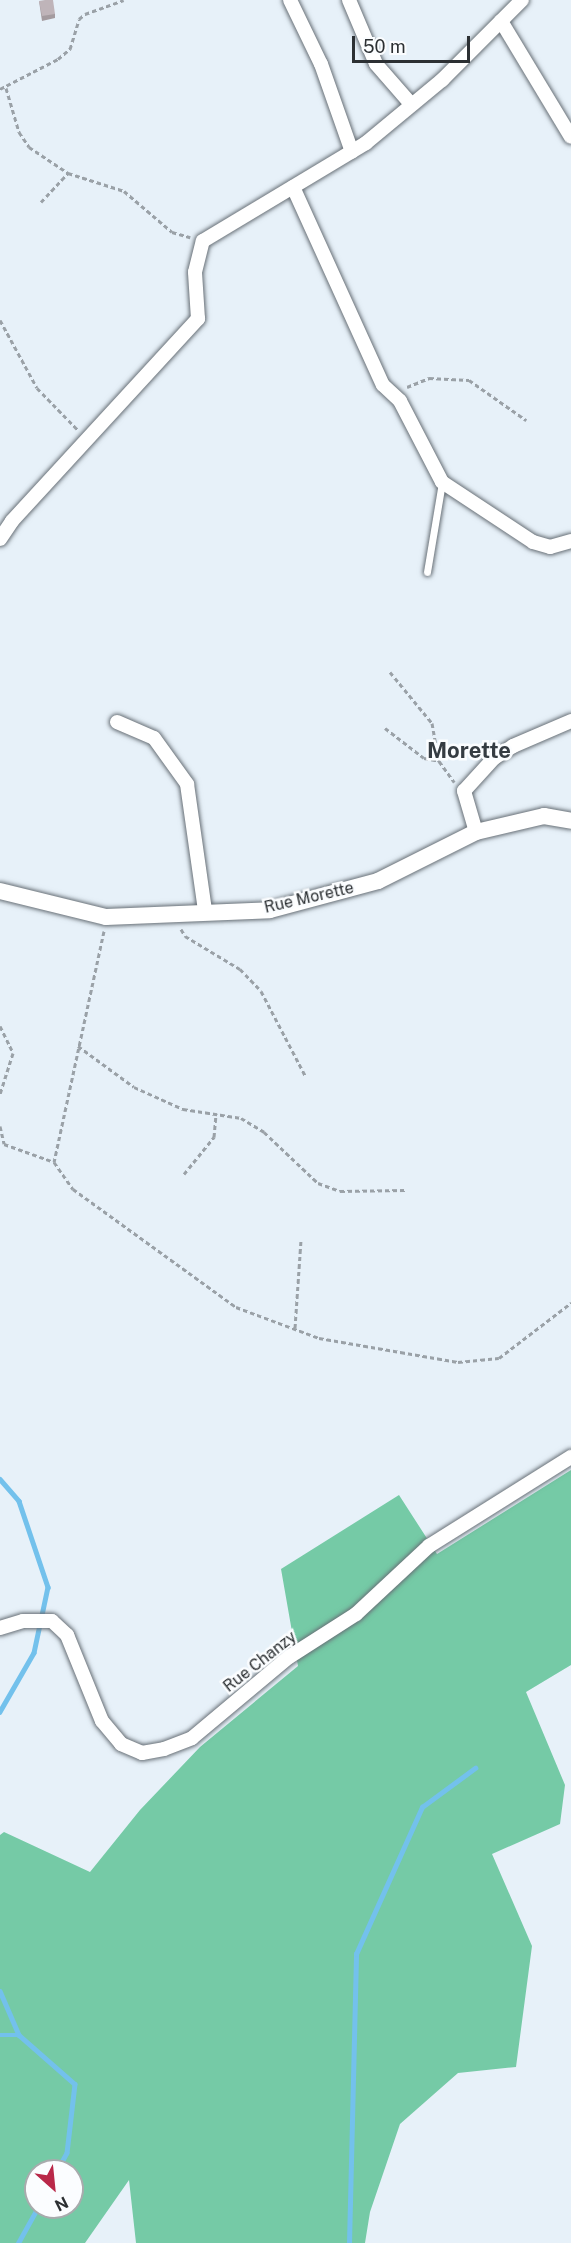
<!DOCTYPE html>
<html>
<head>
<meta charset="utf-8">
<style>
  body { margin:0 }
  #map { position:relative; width:571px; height:2243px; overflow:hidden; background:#e7f1f9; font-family:"Public Sans",sans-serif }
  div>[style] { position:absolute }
  .forest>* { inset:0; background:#75caa6 }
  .stream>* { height:4.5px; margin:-2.25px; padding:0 2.25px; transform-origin:2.25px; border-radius:2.25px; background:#73c1ec }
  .path>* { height:3px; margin-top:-1.5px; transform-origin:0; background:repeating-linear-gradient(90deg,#9aa1a7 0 4.5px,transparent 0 7.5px) }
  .roads { filter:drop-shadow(0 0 2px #687077) drop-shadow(0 0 2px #687077) }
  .service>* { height:7px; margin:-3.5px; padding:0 3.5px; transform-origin:3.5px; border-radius:3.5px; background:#fff }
  .minor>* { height:14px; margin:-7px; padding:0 7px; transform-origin:7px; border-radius:7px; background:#fff }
  .tertiary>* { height:16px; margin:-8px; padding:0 8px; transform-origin:8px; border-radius:8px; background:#fff }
  .wall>* { inset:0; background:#a49b9f }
  .building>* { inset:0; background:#bfb4b9 }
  span { translate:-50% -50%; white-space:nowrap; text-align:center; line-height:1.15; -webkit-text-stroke:5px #fbfdff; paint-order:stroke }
  .street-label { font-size:16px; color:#2c3033 }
  .district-label { font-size:22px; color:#353c42; font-weight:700 }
  .north { position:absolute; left:24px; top:2159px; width:60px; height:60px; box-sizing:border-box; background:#fbfdff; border:2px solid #a8abad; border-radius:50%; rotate:153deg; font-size:16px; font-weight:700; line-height:24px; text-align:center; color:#2c3033 }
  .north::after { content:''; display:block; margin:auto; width:21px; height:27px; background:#b92849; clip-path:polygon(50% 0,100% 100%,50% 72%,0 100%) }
  .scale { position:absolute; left:352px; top:36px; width:118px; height:27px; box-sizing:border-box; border:3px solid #2c3033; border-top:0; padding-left:8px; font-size:18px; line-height:21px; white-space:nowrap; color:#2c3033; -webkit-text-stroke:4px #fbfdff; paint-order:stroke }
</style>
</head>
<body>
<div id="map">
  <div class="forest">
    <i style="clip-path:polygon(evenodd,571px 1470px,571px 1665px,526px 1692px,565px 1785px,560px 1824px,492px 1854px,532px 1946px,516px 2067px,458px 2073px,400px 2124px,370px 2212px,365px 2243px,136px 2243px,129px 2180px,85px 2243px,0 2243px,0 1835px,4px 1832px,90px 1872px,140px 1810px,200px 1747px,298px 1666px,281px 1569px,399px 1495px,437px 1554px,571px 1470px,36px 2171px,72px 2171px,72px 2207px,36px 2207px,36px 2171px)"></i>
  </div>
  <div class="stream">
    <i style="left:0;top:1479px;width:29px;rotate:49deg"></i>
    <i style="left:19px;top:1501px;width:91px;rotate:71.4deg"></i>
    <i style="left:48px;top:1587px;width:67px;rotate:102deg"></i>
    <i style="left:34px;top:1653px;width:68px;rotate:120deg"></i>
    <i style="left:0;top:1991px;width:48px;rotate:66.6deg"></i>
    <i style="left:19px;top:2035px;width:74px;rotate:41.2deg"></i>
    <i style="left:75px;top:2084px;width:69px;rotate:96.6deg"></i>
    <i style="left:67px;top:2153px;width:21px;rotate:119deg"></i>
    <i style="left:0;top:2035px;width:19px"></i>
    <i style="left:18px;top:2243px;width:41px;rotate:-60.9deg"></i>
    <i style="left:349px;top:2243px;width:289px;rotate:-88.6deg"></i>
    <i style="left:356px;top:1954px;width:161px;rotate:-65.8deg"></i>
    <i style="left:422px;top:1807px;width:66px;rotate:-36.3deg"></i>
  </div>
  <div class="path">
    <i style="left:6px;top:88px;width:46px;rotate:73.5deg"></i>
    <i style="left:19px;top:132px;width:18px;rotate:56deg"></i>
    <i style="left:29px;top:147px;width:47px;rotate:33.7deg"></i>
    <i style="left:68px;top:173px;width:59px;rotate:17.8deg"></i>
    <i style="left:124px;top:191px;width:63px;rotate:40.5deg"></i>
    <i style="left:172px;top:232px;width:19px;rotate:16deg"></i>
    <i style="left:0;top:89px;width:65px;rotate:-27.3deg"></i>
    <i style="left:58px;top:59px;width:16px;rotate:-40deg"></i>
    <i style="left:70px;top:49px;width:31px;rotate:-73deg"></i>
    <i style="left:79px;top:19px;width:8px;rotate:-40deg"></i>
    <i style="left:85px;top:14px;width:41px;rotate:-19.7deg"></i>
    <i style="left:41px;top:202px;width:40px;rotate:-47deg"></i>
    <i style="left:0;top:320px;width:77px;rotate:61.4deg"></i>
    <i style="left:37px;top:388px;width:59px;rotate:45.7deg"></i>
    <i style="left:407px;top:387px;width:24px;rotate:-22deg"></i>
    <i style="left:429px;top:378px;width:40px;rotate:2.9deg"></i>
    <i style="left:469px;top:380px;width:70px;rotate:35.1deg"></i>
    <i style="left:390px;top:672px;width:66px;rotate:50.5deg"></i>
    <i style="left:432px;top:723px;width:39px;rotate:80deg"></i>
    <i style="left:439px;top:761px;width:26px;rotate:54deg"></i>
    <i style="left:385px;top:728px;width:49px;rotate:37.6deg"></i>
    <i style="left:424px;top:758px;width:15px;rotate:11deg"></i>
    <i style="left:181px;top:929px;width:8px;rotate:60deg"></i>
    <i style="left:185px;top:936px;width:64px;rotate:31deg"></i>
    <i style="left:240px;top:969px;width:30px;rotate:46deg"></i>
    <i style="left:261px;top:991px;width:95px;rotate:62.4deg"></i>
    <i style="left:104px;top:931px;width:236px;rotate:102.2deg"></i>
    <i style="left:54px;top:1162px;width:33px;rotate:55deg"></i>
    <i style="left:73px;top:1189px;width:201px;rotate:35.9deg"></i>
    <i style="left:236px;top:1307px;width:89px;rotate:20.5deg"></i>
    <i style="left:319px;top:1338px;width:141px;rotate:9.8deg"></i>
    <i style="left:458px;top:1362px;width:41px;rotate:-5.6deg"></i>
    <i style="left:499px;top:1358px;width:91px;rotate:-37.4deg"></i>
    <i style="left:0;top:1026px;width:30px;rotate:64deg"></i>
    <i style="left:13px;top:1053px;width:43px;rotate:107.6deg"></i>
    <i style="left:78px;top:1046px;width:69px;rotate:36.2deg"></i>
    <i style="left:134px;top:1087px;width:54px;rotate:24.2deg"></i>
    <i style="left:183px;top:1109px;width:59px;rotate:8.8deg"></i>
    <i style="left:241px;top:1118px;width:27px;rotate:31deg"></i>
    <i style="left:264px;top:1132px;width:74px;rotate:43.4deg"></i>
    <i style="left:318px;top:1183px;width:23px;rotate:20deg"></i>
    <i style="left:340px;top:1191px;width:65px;rotate:-0.9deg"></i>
    <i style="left:0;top:1126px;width:18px;rotate:77deg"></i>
    <i style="left:4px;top:1144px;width:53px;rotate:19.8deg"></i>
    <i style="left:184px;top:1174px;width:48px;rotate:-51deg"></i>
    <i style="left:214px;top:1137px;width:24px;rotate:-85deg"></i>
    <i style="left:295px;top:1328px;width:89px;rotate:-86.1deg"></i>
  </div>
  <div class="roads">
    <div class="service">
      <i style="left:427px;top:572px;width:91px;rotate:-80.5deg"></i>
    </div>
    <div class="minor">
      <i style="left:290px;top:0;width:71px;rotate:64.2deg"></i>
      <i style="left:321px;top:64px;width:93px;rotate:70.6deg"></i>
      <i style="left:349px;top:0;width:69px;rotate:67.1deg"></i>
      <i style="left:376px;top:64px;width:52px;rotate:48.9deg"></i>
      <i style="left:501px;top:21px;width:135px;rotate:58.9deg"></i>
      <i style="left:293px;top:187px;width:217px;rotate:65.6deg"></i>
      <i style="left:383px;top:385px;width:23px;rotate:43deg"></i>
      <i style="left:400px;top:401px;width:91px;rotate:62.6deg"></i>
      <i style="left:442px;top:482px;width:109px;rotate:33.4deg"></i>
      <i style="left:533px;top:542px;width:18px;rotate:16deg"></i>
      <i style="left:550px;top:547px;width:22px;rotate:-16deg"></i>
      <i style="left:0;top:539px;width:22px;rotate:-56deg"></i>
      <i style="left:12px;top:521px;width:275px;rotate:-47.4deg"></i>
      <i style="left:198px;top:319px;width:47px;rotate:-93.7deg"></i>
      <i style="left:195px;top:272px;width:32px;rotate:-76deg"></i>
      <i style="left:203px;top:241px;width:190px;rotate:-31deg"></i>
      <i style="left:366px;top:143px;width:99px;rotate:-39.7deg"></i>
      <i style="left:442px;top:80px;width:113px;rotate:-45deg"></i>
      <i style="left:117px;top:722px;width:40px;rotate:23.4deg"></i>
      <i style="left:154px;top:738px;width:57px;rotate:54.3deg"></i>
      <i style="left:187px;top:784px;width:128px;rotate:81.9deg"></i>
      <i style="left:476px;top:832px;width:43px;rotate:-106.3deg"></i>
      <i style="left:464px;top:791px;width:45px;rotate:-47.7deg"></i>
      <i style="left:494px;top:758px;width:22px;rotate:-32deg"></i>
      <i style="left:513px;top:746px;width:63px;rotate:-23.3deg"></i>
      <i style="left:0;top:1628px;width:24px;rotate:-17deg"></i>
      <i style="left:23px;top:1621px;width:29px"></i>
      <i style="left:52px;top:1621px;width:21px;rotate:43deg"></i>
      <i style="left:67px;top:1635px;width:93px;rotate:67.9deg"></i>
      <i style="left:102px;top:1721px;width:30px;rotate:50deg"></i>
      <i style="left:121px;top:1744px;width:23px;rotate:23deg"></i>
      <i style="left:142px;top:1753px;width:22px;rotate:-10deg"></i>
      <i style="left:164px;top:1749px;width:30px;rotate:-21deg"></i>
      <i style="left:192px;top:1738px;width:126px;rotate:-39.9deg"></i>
      <i style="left:289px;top:1657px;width:80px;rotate:-32.7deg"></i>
      <i style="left:356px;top:1614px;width:100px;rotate:-43deg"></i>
      <i style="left:429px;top:1546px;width:168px;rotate:-32.1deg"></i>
    </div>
    <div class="tertiary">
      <i style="left:0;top:891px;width:109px;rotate:13.8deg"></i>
      <i style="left:106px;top:917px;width:164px;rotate:-2.4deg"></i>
      <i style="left:270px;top:910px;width:112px;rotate:-15deg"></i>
      <i style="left:378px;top:881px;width:110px;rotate:-26.6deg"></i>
      <i style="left:476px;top:832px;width:70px;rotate:-13.2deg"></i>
      <i style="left:544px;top:816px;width:27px;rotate:10deg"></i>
    </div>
  </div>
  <div class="wall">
    <i style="clip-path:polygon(39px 1px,55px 14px,55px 18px,42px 21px)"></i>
  </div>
  <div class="building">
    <i style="clip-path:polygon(45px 0,53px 0,55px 14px,42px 16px,39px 1px)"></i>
  </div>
  <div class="street-label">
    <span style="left:309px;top:898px;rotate:-13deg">Rue Morette</span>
    <span style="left:260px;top:1662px;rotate:-38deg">Rue Chanzy</span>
  </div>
  <div class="district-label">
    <span style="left:469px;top:751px">Morette</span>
  </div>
  <div class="north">N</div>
  <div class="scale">50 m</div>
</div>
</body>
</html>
